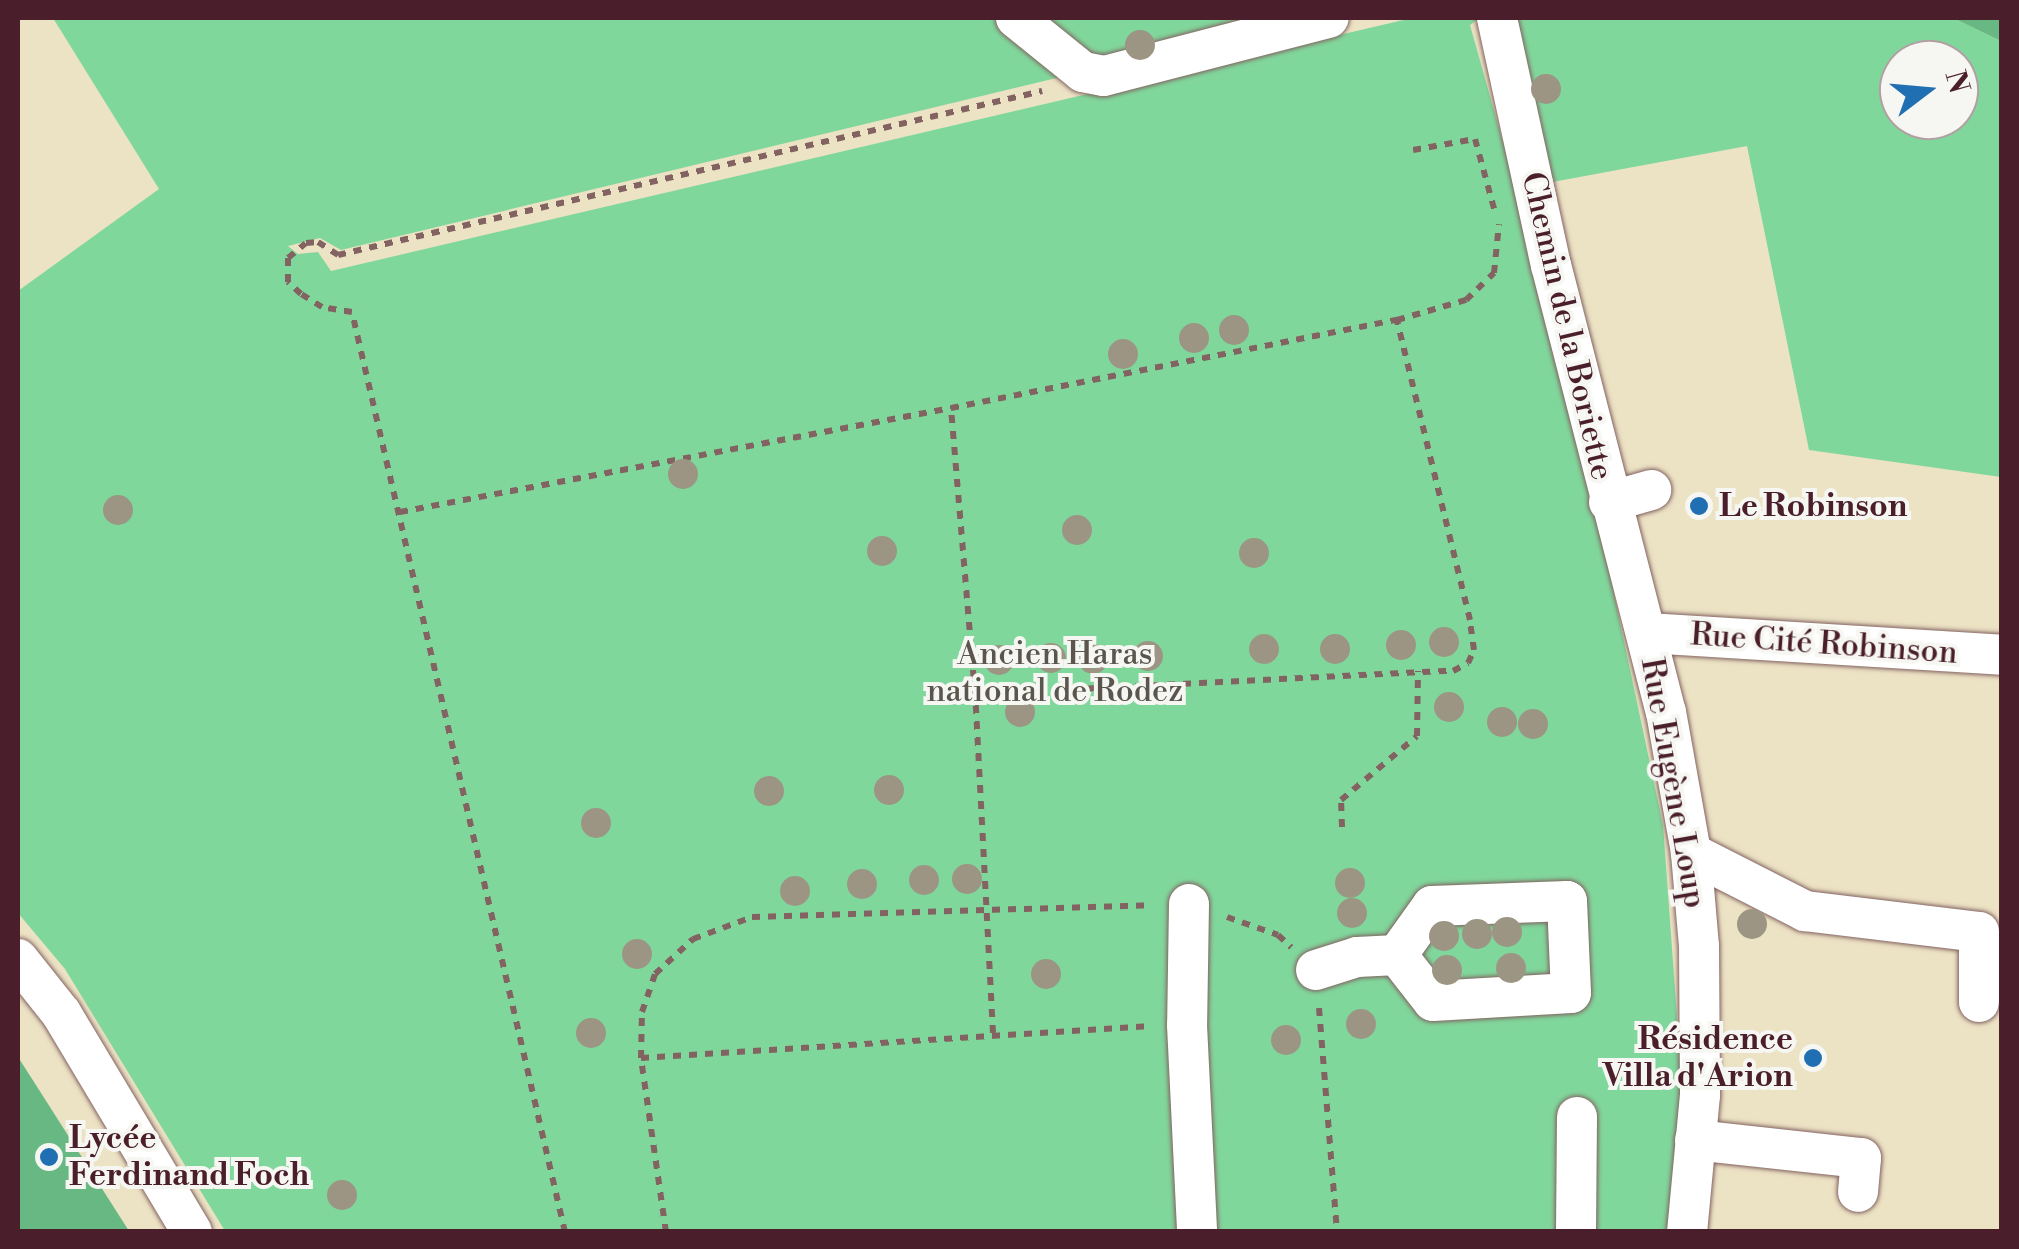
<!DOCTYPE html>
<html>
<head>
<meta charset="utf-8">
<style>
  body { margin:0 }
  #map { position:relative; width:2019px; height:1249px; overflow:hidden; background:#ece2c4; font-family:"Libre Bodoni",serif }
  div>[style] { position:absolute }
  .green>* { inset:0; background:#80d79c }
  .forest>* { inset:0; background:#68b884 }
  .path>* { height:6px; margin-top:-3px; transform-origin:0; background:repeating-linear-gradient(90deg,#836361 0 8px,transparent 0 16px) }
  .roads { filter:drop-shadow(0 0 2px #836361) drop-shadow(0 0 2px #836361) }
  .minor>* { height:40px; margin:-20px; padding:0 20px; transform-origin:20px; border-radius:20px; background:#fff }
  .trees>* { width:30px; height:30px; margin:-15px; border-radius:50%; background:#9c9583 }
  .dots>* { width:28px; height:28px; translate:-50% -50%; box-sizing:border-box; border:5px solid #f6f6f2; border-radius:50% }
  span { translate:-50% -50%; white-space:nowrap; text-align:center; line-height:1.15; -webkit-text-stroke:8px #f6f6f2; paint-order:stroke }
  .street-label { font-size:32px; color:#4a1f2b }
  .poi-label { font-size:32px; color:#4a1f2b; font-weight:700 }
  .left { translate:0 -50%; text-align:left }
  .right { translate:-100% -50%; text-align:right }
  .park-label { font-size:32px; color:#5a564d }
  .frame { position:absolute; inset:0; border:20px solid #4a1f2b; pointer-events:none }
  .north { position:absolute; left:1879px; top:40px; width:100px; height:100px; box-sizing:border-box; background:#f6f6f2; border:2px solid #b1a0a2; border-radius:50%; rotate:74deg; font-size:28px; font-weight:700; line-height:40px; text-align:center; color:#4a1f2b }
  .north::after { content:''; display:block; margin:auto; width:35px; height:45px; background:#1f6fb2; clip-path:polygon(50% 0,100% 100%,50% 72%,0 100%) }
</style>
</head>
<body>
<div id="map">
  <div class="green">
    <i style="clip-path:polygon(53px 18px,994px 18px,1069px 75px,341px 250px,320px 238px,288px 246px,298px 254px,318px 252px,331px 271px,1412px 18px,1480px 18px,1470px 25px,1515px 185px,1607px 561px,1663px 825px,1683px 1099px,1670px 1231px,225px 1231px,65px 969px,18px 913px,18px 291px,159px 189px)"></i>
    <i style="clip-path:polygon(1036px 18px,1273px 18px,1096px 58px)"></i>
    <i style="clip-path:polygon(evenodd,1513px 18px,1953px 18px,2001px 41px,2001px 477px,1809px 450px,1747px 146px,1547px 183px,1513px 18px,1899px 60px,1959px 60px,1959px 120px,1899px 120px,1899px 60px)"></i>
  </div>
  <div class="forest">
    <i style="clip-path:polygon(1953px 18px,2001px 18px,2001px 41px)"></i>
    <i style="clip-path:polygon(18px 1057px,34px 1082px,129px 1231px,18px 1231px)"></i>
  </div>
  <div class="path">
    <i style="left:1413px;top:150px;width:63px;rotate:-10.1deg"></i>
    <i style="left:1475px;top:139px;width:76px;rotate:74.7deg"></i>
    <i style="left:400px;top:512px;width:561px;rotate:-10.69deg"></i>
    <i style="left:975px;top:694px;width:479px;rotate:-2.8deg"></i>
    <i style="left:1453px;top:671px;width:17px;rotate:-28deg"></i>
    <i style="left:1468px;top:663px;width:14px;rotate:-65deg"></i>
    <i style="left:1474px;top:650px;width:30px;rotate:-98deg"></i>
    <i style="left:1470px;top:620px;width:309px;rotate:-103.7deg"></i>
    <i style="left:1342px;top:827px;width:27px;rotate:-92deg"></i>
    <i style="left:1341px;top:800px;width:99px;rotate:-40.1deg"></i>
    <i style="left:1417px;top:736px;width:65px;rotate:-89.1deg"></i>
    <i style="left:1227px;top:917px;width:54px;rotate:19.4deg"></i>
    <i style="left:1278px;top:935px;width:18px;rotate:43deg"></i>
    <i style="left:1319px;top:1008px;width:225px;rotate:85.4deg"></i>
    <i style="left:993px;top:1033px;width:339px;rotate:-93deg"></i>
    <i style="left:975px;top:694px;width:287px;rotate:-94.8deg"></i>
    <i style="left:951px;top:408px;width:455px;rotate:-11.2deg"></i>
    <i style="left:1397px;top:320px;width:72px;rotate:-16.2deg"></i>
    <i style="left:1466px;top:300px;width:39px;rotate:-44deg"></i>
    <i style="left:1494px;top:273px;width:49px;rotate:-84.2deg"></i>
    <i style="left:641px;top:1058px;width:511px;rotate:-3.59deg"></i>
    <i style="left:565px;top:1232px;width:944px;rotate:-103.04deg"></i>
    <i style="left:352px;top:312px;width:30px;rotate:-171deg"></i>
    <i style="left:322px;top:307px;width:25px;rotate:-148deg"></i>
    <i style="left:301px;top:294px;width:18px;rotate:-137deg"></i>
    <i style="left:288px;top:282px;width:24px;rotate:-90deg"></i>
    <i style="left:288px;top:258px;width:23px;rotate:-40deg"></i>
    <i style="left:306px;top:243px;width:12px;rotate:-5deg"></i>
    <i style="left:318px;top:242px;width:24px;rotate:33deg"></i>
    <i style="left:338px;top:255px;width:723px;rotate:-13.11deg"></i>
    <i style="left:666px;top:1232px;width:176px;rotate:-98.2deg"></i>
    <i style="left:641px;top:1058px;width:46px;rotate:-88.8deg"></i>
    <i style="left:642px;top:1012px;width:40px;rotate:-71.1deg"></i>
    <i style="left:655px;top:974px;width:52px;rotate:-42.6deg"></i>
    <i style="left:693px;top:939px;width:63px;rotate:-20.4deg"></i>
    <i style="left:752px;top:917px;width:399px;rotate:-1.7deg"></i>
  </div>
  <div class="roads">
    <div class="minor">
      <i style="left:1016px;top:18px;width:86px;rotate:38.9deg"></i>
      <i style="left:1083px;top:72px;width:21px;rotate:11deg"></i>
      <i style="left:1104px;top:76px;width:232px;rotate:-14.5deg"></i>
      <i style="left:1497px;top:18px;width:253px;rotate:77.7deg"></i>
      <i style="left:1551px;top:265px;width:462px;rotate:75.6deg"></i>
      <i style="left:1666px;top:712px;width:143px;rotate:79.9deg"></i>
      <i style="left:1691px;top:853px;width:93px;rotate:85.1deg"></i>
      <i style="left:1699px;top:946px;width:149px;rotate:89.6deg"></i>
      <i style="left:1700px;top:1095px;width:138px;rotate:95.4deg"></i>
      <i style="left:1609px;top:502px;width:44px;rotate:-15.9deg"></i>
      <i style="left:1647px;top:633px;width:356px;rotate:3.5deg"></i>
      <i style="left:1691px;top:853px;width:128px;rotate:27deg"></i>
      <i style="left:1805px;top:911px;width:175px;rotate:6.9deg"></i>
      <i style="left:1979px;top:932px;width:70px;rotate:90deg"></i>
      <i style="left:1189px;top:904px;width:121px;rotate:90.9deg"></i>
      <i style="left:1187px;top:1025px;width:207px;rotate:87.2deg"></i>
      <i style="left:18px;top:959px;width:69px;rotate:51.5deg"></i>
      <i style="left:61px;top:1013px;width:255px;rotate:59.1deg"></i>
      <i style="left:1316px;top:970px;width:43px;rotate:-17.6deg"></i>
      <i style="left:1357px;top:957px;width:40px;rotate:-2.9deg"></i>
      <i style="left:1397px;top:955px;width:58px;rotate:52deg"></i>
      <i style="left:1433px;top:1001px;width:138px;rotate:-3.3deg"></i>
      <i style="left:1571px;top:993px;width:92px;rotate:-92.5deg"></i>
      <i style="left:1567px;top:901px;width:135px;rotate:177.9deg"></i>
      <i style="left:1432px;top:906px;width:60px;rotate:125.5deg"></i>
      <i style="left:1695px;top:1140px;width:167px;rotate:6.2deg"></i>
      <i style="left:1861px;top:1158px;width:34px;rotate:95deg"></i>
      <i style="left:1576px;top:1232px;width:115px;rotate:-89.5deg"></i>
    </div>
  </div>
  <div class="trees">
    <i style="left:1140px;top:45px"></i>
    <i style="left:1546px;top:89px"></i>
    <i style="left:1234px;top:330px"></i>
    <i style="left:1194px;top:338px"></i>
    <i style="left:1123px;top:354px"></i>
    <i style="left:683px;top:474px"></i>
    <i style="left:118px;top:510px"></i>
    <i style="left:1077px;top:530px"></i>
    <i style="left:882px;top:551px"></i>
    <i style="left:1254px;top:553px"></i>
    <i style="left:1444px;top:642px"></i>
    <i style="left:1401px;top:645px"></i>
    <i style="left:1264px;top:649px"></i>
    <i style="left:1335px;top:649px"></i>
    <i style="left:1148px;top:656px"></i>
    <i style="left:1051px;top:658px"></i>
    <i style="left:1093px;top:659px"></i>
    <i style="left:999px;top:660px"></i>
    <i style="left:1449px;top:707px"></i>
    <i style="left:1020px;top:712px"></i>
    <i style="left:1502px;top:722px"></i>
    <i style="left:1533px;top:724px"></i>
    <i style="left:889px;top:790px"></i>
    <i style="left:769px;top:791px"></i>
    <i style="left:596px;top:823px"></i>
    <i style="left:967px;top:879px"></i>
    <i style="left:924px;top:880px"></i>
    <i style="left:1350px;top:883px"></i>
    <i style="left:862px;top:884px"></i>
    <i style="left:795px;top:891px"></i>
    <i style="left:1352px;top:913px"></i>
    <i style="left:1752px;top:924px"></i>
    <i style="left:1507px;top:932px"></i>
    <i style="left:1477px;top:934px"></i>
    <i style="left:1444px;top:936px"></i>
    <i style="left:637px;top:954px"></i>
    <i style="left:1511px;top:968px"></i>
    <i style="left:1447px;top:970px"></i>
    <i style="left:1046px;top:974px"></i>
    <i style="left:1361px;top:1024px"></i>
    <i style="left:591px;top:1033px"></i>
    <i style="left:1286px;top:1040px"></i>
    <i style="left:342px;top:1195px"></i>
  </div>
  <div class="dots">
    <i style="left:1699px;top:506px;background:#1f6fb2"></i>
    <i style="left:1813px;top:1058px;background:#1f6fb2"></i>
    <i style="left:49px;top:1157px;background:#1f6fb2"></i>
  </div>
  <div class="street-label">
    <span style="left:1567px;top:326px;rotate:77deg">Chemin de la Boriette</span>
    <span style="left:1824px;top:644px;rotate:4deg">Rue Cité Robinson</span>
    <span style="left:1673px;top:783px;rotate:80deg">Rue Eugène Loup</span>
  </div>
  <div class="poi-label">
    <span class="left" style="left:1719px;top:506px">Le Robinson</span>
    <span class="right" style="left:1793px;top:1058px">Résidence<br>Villa d'Arion</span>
    <span class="left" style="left:69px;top:1157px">Lycée<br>Ferdinand Foch</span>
  </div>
  <div class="park-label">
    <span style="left:1055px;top:673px">Ancien Haras<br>national de Rodez</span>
  </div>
  <div class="frame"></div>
  <div class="north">N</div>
</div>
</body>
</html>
